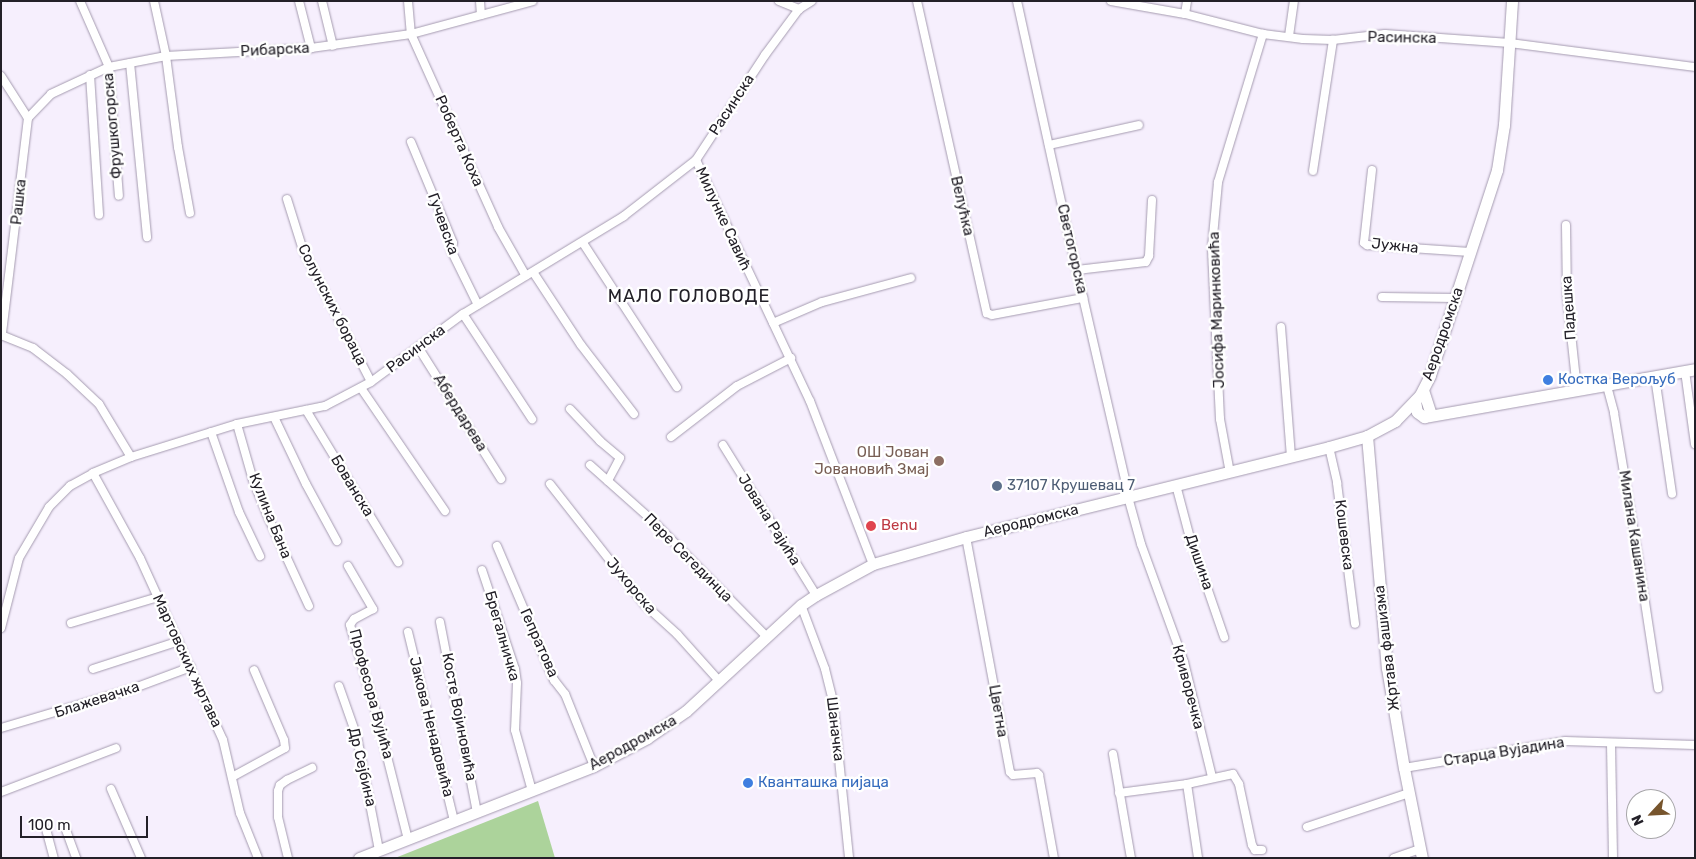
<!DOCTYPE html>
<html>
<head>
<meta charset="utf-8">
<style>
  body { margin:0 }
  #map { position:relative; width:1696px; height:859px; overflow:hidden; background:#f6effd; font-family:Rubik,sans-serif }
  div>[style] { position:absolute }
  .green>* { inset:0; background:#acd39b }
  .roads { filter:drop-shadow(0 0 1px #a59bb0) drop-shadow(0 0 1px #a59bb0) }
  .street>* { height:8px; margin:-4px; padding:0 4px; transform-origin:4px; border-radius:4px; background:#fff }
  .secondary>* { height:11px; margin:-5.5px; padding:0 5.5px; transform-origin:5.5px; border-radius:5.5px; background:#fff }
  .dots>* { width:14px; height:14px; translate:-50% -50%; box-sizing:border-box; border:2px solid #fff; border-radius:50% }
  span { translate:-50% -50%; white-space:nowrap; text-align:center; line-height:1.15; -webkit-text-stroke:5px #fff; paint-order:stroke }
  .street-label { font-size:15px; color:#232028 }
  .shop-label { font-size:15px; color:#366cbe }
  .left { translate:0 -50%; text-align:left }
  .education-label { font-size:15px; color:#785e54 }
  .right { translate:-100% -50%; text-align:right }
  .service-label { font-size:15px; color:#4e5e75 }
  .health-label { font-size:15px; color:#be3a42 }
  .quarter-label { font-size:18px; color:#232028; letter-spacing:1px }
  .frame { position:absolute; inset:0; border:2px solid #232028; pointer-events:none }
  .north { position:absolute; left:1626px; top:789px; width:50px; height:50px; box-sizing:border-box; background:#fff; border:1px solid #a7a6a9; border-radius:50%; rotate:245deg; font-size:14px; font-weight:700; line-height:20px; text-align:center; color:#232028 }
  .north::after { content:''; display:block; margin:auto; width:18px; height:22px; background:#77552d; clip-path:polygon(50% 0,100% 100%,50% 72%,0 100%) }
  .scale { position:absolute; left:20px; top:816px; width:128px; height:22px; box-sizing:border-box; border:2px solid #232028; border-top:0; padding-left:6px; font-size:15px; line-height:18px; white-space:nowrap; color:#232028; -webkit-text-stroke:4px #fff; paint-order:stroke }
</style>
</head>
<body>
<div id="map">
  <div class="green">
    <i style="clip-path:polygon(538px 801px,555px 858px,395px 858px)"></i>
  </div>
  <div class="roads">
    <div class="street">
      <i style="left:80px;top:1px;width:72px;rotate:66.3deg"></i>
      <i style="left:109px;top:67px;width:129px;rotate:85.6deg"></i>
      <i style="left:154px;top:1px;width:56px;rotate:77.7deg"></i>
      <i style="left:166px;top:56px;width:92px;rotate:82.5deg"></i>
      <i style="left:178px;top:147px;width:67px;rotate:79.7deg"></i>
      <i style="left:299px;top:1px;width:49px;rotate:75.7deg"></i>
      <i style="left:322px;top:1px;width:46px;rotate:76.3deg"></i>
      <i style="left:408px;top:1px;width:33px;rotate:85deg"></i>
      <i style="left:411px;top:34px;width:212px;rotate:65.7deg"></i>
      <i style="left:498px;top:227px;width:56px;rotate:60.3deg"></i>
      <i style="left:480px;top:1px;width:14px;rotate:86deg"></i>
      <i style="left:779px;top:1px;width:22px;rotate:22deg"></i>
      <i style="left:917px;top:1px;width:320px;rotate:77.4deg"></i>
      <i style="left:987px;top:313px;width:5px;rotate:22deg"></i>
      <i style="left:992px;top:315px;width:93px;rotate:-10.6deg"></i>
      <i style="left:1017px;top:1px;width:232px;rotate:77.6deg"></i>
      <i style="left:1067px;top:228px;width:276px;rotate:77deg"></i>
      <i style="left:1111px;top:1px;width:75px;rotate:10deg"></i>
      <i style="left:1185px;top:14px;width:81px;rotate:14.4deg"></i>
      <i style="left:1263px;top:34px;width:40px;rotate:7.1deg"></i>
      <i style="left:1303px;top:39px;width:30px;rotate:2deg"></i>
      <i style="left:1333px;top:40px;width:52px;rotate:-6.6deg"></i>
      <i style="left:1385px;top:34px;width:125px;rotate:4.1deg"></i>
      <i style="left:1510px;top:43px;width:187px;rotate:7.4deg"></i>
      <i style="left:1185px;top:14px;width:13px;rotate:-81deg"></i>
      <i style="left:1289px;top:36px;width:35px;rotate:-82deg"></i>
      <i style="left:130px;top:63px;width:175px;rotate:84.4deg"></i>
      <i style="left:90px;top:75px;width:140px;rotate:86.3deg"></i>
      <i style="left:1px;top:76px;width:50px;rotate:57.3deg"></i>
      <i style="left:28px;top:118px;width:218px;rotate:96.9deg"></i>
      <i style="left:28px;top:118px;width:33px;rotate:-46deg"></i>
      <i style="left:51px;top:94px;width:64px;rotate:-25deg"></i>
      <i style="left:109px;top:67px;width:58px;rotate:-10.9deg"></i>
      <i style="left:166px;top:56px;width:145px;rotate:-3.2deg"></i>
      <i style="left:311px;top:48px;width:101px;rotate:-8deg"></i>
      <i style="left:411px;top:34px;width:126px;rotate:-15.1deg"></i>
      <i style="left:411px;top:142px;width:109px;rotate:67.4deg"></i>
      <i style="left:453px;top:243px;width:7px;rotate:106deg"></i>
      <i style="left:451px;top:250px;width:61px;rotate:63.9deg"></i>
      <i style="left:1049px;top:145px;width:92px;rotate:-12.5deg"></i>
      <i style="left:696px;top:160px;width:267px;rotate:64.7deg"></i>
      <i style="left:810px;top:401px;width:175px;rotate:68.9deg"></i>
      <i style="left:1372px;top:170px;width:73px;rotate:96.3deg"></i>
      <i style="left:1364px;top:243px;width:4px;rotate:34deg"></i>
      <i style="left:1367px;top:245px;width:103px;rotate:3.9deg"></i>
      <i style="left:1313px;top:171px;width:133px;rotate:-81.3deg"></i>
      <i style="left:287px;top:199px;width:53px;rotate:72.6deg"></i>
      <i style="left:303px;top:250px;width:148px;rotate:62.7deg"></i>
      <i style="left:1566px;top:225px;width:71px;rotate:89.2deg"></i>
      <i style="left:1567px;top:296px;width:95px;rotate:83.9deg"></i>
      <i style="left:583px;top:243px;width:172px;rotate:56.9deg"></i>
      <i style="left:1077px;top:270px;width:69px;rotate:-6.6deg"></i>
      <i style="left:1146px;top:262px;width:7px;rotate:-63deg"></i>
      <i style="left:1149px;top:256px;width:56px;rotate:-86.9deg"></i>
      <i style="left:533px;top:272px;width:87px;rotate:56.7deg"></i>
      <i style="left:581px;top:345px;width:87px;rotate:52.5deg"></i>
      <i style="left:1382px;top:297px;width:73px;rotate:0.8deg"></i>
      <i style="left:463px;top:314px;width:126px;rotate:56.7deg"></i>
      <i style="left:773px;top:323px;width:53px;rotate:-23.2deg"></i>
      <i style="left:822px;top:302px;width:92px;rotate:-15.1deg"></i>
      <i style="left:1281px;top:327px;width:130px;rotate:85.6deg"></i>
      <i style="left:1px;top:335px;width:35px;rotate:22deg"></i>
      <i style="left:33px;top:348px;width:43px;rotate:37.4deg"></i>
      <i style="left:67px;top:374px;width:44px;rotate:43.2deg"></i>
      <i style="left:99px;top:404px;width:62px;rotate:58.9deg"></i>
      <i style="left:418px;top:347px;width:156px;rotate:57.8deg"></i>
      <i style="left:1685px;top:371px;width:74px;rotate:82.2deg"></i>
      <i style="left:1655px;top:377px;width:118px;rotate:81.7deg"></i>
      <i style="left:1607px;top:386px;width:28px;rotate:75deg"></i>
      <i style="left:1614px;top:413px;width:139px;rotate:80.5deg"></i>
      <i style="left:1637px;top:550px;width:140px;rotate:81.3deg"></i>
      <i style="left:361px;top:388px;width:149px;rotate:55.7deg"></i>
      <i style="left:570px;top:409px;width:44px;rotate:46.8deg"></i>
      <i style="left:600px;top:441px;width:26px;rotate:40deg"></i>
      <i style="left:620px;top:458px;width:26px;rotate:118deg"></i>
      <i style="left:306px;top:410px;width:178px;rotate:58.8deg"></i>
      <i style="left:274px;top:417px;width:74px;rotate:64.5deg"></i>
      <i style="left:306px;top:484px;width:65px;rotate:61.5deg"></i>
      <i style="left:237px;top:424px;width:58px;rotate:74.1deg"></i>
      <i style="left:253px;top:480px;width:40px;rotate:68deg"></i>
      <i style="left:268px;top:517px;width:98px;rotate:65.3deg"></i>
      <i style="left:211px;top:432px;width:85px;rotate:70.7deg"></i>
      <i style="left:239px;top:512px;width:49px;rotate:64.5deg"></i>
      <i style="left:671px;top:437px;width:83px;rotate:-37.7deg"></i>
      <i style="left:737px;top:386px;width:61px;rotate:-27.4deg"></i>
      <i style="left:723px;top:445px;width:176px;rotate:58.2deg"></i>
      <i style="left:1329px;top:447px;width:37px;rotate:77deg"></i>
      <i style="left:1337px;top:483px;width:142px;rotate:82.7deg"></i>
      <i style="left:590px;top:465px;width:87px;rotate:41.7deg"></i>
      <i style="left:655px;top:523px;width:158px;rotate:45.5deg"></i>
      <i style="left:93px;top:473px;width:97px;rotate:61.1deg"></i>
      <i style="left:140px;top:558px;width:200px;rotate:65.5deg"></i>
      <i style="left:223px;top:740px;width:75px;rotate:76.9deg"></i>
      <i style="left:240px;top:813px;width:48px;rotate:68.2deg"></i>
      <i style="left:1230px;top:473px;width:55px;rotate:-100.5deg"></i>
      <i style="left:1220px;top:419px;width:172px;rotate:-92.7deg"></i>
      <i style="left:1212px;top:247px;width:65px;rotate:-84.7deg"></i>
      <i style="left:1218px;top:182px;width:155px;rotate:-73.1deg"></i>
      <i style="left:550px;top:484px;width:152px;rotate:51.9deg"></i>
      <i style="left:644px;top:604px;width:45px;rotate:42.3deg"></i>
      <i style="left:677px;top:634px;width:64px;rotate:48.1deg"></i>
      <i style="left:1176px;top:485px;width:55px;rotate:75.2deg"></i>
      <i style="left:1190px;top:538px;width:105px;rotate:71deg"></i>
      <i style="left:1128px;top:497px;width:49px;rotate:74.5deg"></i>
      <i style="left:1141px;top:544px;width:126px;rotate:70deg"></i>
      <i style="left:1184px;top:662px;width:118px;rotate:76.3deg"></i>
      <i style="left:966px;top:537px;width:239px;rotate:79.4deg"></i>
      <i style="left:1010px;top:772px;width:4px;rotate:45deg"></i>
      <i style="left:1013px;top:775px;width:24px;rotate:-5deg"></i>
      <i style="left:1037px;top:773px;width:3px;rotate:45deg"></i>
      <i style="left:1039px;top:775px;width:84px;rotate:79.8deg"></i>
      <i style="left:497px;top:546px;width:146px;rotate:67deg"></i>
      <i style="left:554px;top:680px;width:18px;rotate:52deg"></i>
      <i style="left:565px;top:694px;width:78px;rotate:68.1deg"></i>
      <i style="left:348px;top:566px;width:50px;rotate:59.8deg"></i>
      <i style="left:373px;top:609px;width:21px;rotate:152deg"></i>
      <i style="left:354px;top:619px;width:7px;rotate:124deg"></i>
      <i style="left:350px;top:625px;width:88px;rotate:73.4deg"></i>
      <i style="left:375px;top:709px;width:134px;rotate:75.8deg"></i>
      <i style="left:482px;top:570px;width:104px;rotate:71.6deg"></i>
      <i style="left:515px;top:669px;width:14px;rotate:82deg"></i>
      <i style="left:517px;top:683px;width:47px;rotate:92.4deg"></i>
      <i style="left:515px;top:730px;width:63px;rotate:74.4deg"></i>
      <i style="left:801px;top:605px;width:68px;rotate:69.4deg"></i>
      <i style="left:825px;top:669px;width:32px;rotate:76deg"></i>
      <i style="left:833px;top:700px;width:159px;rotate:84.2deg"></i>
      <i style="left:440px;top:622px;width:195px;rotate:79deg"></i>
      <i style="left:71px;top:623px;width:91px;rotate:-16.6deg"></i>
      <i style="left:1px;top:628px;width:72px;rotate:-75.6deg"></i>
      <i style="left:19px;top:558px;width:59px;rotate:-59.5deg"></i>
      <i style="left:49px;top:507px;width:30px;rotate:-45deg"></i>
      <i style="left:70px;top:486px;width:26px;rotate:-29deg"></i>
      <i style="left:93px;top:473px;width:41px;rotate:-22.8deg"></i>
      <i style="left:131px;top:457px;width:111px;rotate:-17.3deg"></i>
      <i style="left:237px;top:424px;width:90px;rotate:-11.6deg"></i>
      <i style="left:325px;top:406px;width:52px;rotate:-27.6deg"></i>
      <i style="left:371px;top:382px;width:114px;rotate:-36.5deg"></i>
      <i style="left:463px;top:314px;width:188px;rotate:-31.3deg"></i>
      <i style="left:624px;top:216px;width:91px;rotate:-37.9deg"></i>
      <i style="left:696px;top:160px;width:126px;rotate:-56.7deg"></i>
      <i style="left:765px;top:55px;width:57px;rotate:-53.5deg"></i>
      <i style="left:799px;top:9px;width:15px;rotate:-32deg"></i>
      <i style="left:408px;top:632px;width:195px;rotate:76.3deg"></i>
      <i style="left:93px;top:669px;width:90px;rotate:-18deg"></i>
      <i style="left:339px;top:686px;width:54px;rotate:70.6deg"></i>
      <i style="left:357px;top:737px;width:115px;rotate:79deg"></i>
      <i style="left:1px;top:728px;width:134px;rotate:-16.5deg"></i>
      <i style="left:129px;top:690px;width:66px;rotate:-20.4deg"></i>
      <i style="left:1611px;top:743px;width:115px;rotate:89deg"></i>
      <i style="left:1113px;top:754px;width:106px;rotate:80.2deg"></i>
      <i style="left:1404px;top:768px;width:163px;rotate:-9.5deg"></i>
      <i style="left:1565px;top:741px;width:130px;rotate:1.8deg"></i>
      <i style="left:232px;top:777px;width:60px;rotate:-28.7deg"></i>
      <i style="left:285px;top:748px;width:8px;rotate:-97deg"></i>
      <i style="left:284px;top:740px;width:76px;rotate:-113.2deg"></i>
      <i style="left:1187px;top:784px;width:75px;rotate:81.5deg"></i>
      <i style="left:111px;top:789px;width:75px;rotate:66.5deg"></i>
      <i style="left:1px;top:792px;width:123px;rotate:-20.9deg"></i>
      <i style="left:1119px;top:793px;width:69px;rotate:-7.5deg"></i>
      <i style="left:1187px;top:784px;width:47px;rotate:-12.3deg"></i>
      <i style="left:1233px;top:774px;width:12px;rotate:59deg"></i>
      <i style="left:1239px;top:784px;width:62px;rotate:78deg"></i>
      <i style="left:1252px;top:845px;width:6px;rotate:59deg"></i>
      <i style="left:1255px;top:850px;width:7px"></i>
      <i style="left:1307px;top:827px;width:108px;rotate:-18.4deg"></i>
      <i style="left:46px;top:829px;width:30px;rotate:75deg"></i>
      <i style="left:66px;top:830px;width:30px;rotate:70deg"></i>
      <i style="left:288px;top:858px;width:42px;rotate:-103.7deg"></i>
      <i style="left:278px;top:817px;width:26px;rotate:-90deg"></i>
      <i style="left:278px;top:791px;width:6px;rotate:-72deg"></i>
      <i style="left:280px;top:785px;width:9px;rotate:-36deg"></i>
      <i style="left:287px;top:780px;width:28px;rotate:-26deg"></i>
      <i style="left:1394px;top:858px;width:28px;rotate:-19deg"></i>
    </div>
    <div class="secondary">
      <i style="left:1423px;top:390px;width:22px;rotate:72deg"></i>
      <i style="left:1415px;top:401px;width:11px;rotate:80deg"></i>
      <i style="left:1417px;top:412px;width:9px;rotate:36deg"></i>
      <i style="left:1424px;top:417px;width:275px;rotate:-10deg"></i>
      <i style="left:1367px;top:436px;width:233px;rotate:85.1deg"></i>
      <i style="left:1387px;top:668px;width:101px;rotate:80.4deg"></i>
      <i style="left:1404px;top:768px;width:92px;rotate:78.7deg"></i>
      <i style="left:359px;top:858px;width:252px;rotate:-21.4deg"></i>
      <i style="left:594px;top:766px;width:60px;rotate:-27.8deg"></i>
      <i style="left:647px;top:738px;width:47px;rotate:-34.7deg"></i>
      <i style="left:686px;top:711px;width:156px;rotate:-42.7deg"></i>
      <i style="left:801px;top:605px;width:18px;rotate:-34deg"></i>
      <i style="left:816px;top:595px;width:65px;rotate:-28.5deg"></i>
      <i style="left:873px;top:564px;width:97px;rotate:-16.2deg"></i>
      <i style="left:966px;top:537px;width:374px;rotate:-13.9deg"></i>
      <i style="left:1329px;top:447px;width:40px;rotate:-16deg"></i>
      <i style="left:1367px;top:436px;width:32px;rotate:-28deg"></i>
      <i style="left:1395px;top:421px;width:36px;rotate:-46deg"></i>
      <i style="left:1420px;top:395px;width:22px;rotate:-63deg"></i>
      <i style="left:1430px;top:375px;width:216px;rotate:-71.9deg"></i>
      <i style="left:1497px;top:170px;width:46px;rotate:-81.2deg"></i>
      <i style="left:1504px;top:125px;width:124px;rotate:-86.3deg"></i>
    </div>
  </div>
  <div class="dots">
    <i style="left:1548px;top:380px;background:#3f7fe0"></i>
    <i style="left:939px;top:461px;background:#8d6e63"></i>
    <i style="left:997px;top:486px;background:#5c6f8a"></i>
    <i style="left:871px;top:526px;background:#e0444e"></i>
    <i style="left:748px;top:783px;background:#3f7fe0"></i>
  </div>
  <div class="street-label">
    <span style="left:1402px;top:38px;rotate:1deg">Расинска</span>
    <span style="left:275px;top:50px;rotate:-3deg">Рибарска</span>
    <span style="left:732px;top:105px;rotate:-57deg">Расинска</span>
    <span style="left:113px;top:126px;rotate:-95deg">Фрушкогорска</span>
    <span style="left:459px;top:141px;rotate:66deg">Роберта Коха</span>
    <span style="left:19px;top:202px;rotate:-84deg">Рашка</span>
    <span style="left:962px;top:206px;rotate:77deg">Велућка</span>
    <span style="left:723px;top:219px;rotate:65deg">Милунке Савић</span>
    <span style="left:443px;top:224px;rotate:70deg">Гучевска</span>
    <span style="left:1395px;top:246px;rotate:6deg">Јужна</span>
    <span style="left:1072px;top:249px;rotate:77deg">Светогорска</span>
    <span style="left:332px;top:305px;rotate:63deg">Солунских бораца</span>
    <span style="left:1569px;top:308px;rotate:-94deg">Падешка</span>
    <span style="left:1217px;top:310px;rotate:-92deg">Јосифа Маринковића</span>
    <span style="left:1443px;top:334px;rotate:-71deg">Аеродромска</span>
    <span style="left:416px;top:349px;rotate:-37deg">Расинска</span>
    <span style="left:460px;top:413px;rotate:58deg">Абердарева</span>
    <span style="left:352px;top:486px;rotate:59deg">Бованска</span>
    <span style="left:270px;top:516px;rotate:68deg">Кулина Бана</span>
    <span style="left:769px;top:520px;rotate:58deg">Јована Рајића</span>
    <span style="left:1031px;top:521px;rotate:-14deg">Аеродромска</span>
    <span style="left:1344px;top:535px;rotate:83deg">Кошевска</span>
    <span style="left:1634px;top:536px;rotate:81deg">Милана Кашанина</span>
    <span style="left:688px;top:558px;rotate:45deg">Пере Сегединца</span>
    <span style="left:1199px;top:562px;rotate:71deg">Дишина</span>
    <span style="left:631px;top:586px;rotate:50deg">Јухорска</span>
    <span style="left:502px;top:636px;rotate:74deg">Брегалничка</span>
    <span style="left:539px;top:643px;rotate:66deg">Гепратова</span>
    <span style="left:1387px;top:648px;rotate:-97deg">Жртава фашизма</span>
    <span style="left:187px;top:661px;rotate:65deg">Мартовских жртава</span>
    <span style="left:1188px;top:687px;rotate:75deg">Криворечка</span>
    <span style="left:371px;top:694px;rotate:75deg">Професора Вујића</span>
    <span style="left:97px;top:700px;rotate:-18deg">Блажевачка</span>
    <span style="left:998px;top:711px;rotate:80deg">Цветна</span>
    <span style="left:459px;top:717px;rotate:79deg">Косте Војиновића</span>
    <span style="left:431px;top:727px;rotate:76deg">Јакова Ненадовића</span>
    <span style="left:835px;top:729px;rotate:83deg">Шаначка</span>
    <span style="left:633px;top:743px;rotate:-29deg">Аеродромска</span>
    <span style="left:1504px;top:752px;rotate:-9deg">Старца Вујадина</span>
    <span style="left:362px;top:767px;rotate:77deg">Др Сејбина</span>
  </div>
  <div class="shop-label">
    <span class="left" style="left:1558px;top:380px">Костка Верољуб</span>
    <span class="left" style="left:758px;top:783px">Кванташка пијаца</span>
  </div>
  <div class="education-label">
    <span class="right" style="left:929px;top:461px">ОШ Јован<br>Јовановић Змај</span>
  </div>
  <div class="service-label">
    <span class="left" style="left:1007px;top:486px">37107 Крушевац 7</span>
  </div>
  <div class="health-label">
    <span class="left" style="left:881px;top:526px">Benu</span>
  </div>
  <div class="quarter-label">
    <span style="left:689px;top:296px">МАЛО ГОЛОВОДЕ</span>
  </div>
  <div class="frame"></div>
  <div class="north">N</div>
  <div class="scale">100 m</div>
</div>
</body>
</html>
